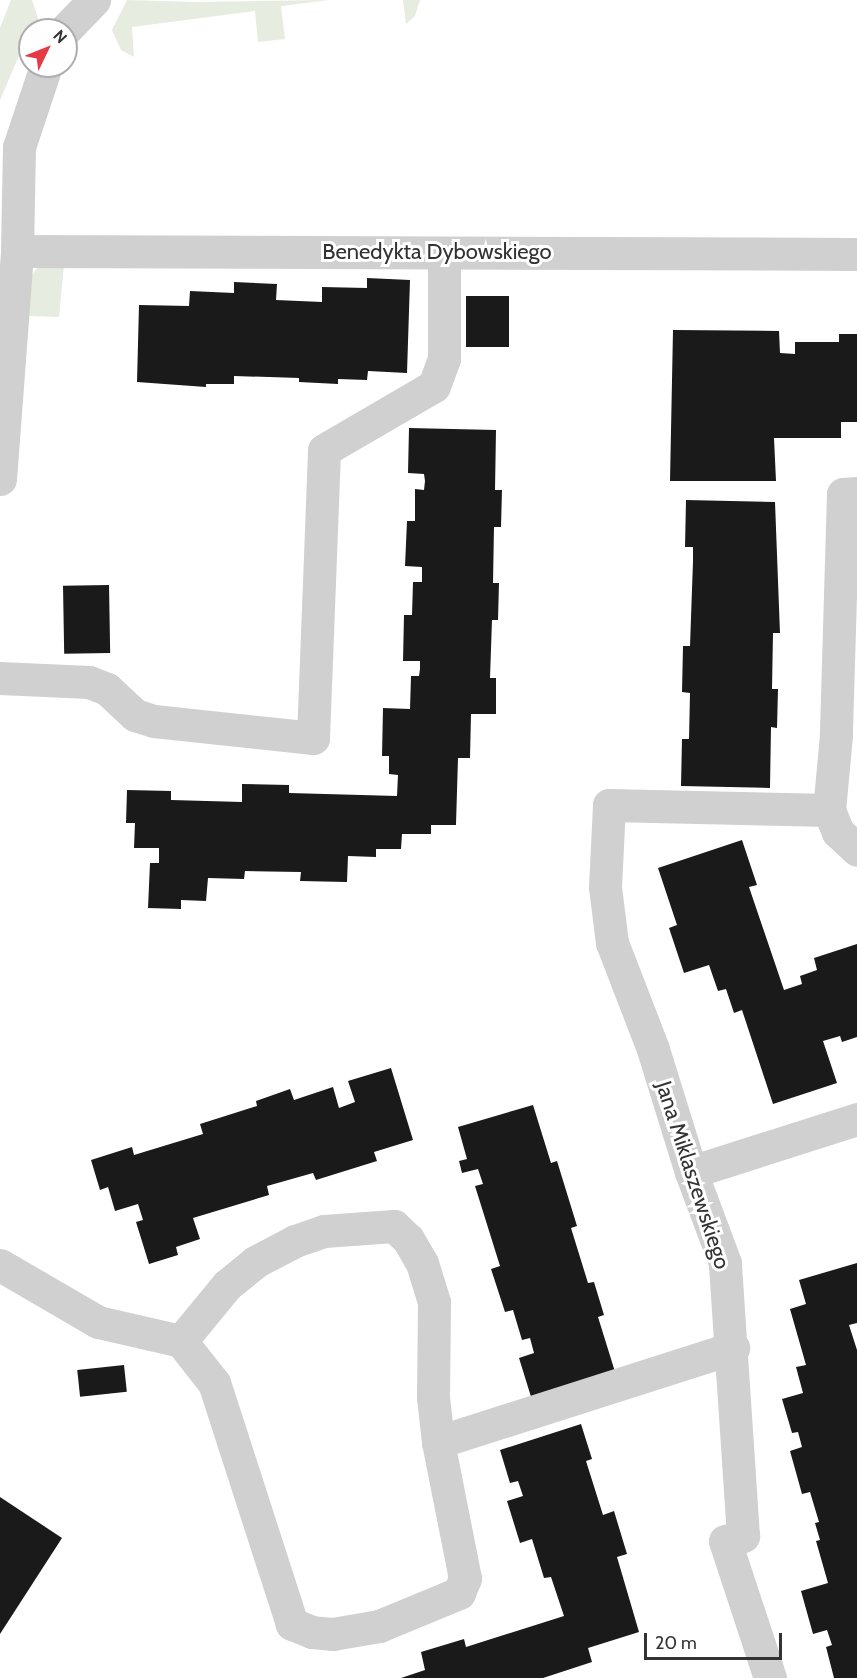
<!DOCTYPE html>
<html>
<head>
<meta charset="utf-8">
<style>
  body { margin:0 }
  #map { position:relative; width:857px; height:1678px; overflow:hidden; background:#fff; font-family:Cabin,sans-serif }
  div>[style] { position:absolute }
  .green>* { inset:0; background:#e6ecdf }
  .building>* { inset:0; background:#1a1a1a; transform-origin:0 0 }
  .minor>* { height:33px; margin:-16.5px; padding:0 16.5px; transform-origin:16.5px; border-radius:16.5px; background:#d0d0d0 }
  span { translate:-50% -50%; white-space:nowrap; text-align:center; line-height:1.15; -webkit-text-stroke:6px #fff; paint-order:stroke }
  .street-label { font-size:22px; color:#333 }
  .north { position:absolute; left:18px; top:18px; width:60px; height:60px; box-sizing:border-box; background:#fff; border:2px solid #adadad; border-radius:50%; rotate:47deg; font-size:16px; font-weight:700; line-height:24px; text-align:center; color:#333 }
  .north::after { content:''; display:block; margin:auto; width:21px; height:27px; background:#e63946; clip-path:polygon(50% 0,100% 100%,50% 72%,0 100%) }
  .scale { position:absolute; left:644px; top:1633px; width:138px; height:27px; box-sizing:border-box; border:3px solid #333; border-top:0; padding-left:8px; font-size:18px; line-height:21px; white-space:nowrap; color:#333; -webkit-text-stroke:4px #fff; paint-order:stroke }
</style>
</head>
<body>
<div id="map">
  <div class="green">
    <i style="clip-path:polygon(11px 0,32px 0,39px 21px,30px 30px,0 100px,0 28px)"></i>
    <i style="clip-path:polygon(127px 0,195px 2px,329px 0,281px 6px,285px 39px,258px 42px,255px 11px,132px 27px,134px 57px,121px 50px,112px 30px)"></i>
    <i style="clip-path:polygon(403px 0,420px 0,415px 16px,406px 24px)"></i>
    <i style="clip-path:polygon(64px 265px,59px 317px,28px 316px,30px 278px,38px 267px)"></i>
  </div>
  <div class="building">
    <i style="clip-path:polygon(367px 278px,410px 280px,407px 373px,368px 371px,367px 380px,338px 379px,338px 384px,299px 382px,299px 378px,234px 376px,234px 384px,206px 384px,206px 387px,137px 382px,139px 305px,189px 306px,190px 291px,234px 293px,234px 282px,277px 284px,276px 300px,322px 302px,322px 287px,367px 288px)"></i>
    <i style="left:466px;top:296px;width:43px;height:51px"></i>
    <i style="clip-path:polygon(673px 330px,779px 331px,780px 353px,795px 354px,795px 342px,839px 342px,839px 334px,857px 334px,857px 422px,841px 422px,841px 438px,774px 438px,776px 481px,670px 481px)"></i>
    <i style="clip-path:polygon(409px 428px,496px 430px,495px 490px,502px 490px,501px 527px,494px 527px,493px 583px,499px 583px,498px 620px,492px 620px,490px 678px,496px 678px,496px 714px,471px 714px,470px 758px,458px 758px,456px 825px,431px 825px,431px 834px,402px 834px,401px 849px,376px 849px,376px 857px,348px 856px,347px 882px,300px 881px,301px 872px,245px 871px,244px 879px,208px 878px,206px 901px,181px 900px,181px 909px,148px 908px,150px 863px,159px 863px,159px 848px,134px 848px,135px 823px,126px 823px,127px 790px,171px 791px,171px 800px,242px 802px,242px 784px,289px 785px,289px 793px,397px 796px,398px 775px,389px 774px,389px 756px,382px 756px,383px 708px,410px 709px,411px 676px,419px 676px,420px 669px,420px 661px,403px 661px,404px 615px,412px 615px,413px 582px,422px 582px,422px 567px,405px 566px,407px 521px,415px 521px,415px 489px,424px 490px,425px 481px,424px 474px,408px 473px)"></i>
    <i style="clip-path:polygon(686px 500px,775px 502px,780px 633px,773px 633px,772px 689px,778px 689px,777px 728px,771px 727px,770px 788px,681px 786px,682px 739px,689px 739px,690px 693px,682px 692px,683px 646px,690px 646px,693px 561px,693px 547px,685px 547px)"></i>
    <i style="left:109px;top:585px;width:68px;height:46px;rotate:89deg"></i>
    <i style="clip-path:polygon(742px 840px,757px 885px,749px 887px,784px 990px,802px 984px,800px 976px,817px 970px,814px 958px,857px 944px,857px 1037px,842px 1042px,840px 1036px,823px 1041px,837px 1083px,773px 1104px,742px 1010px,734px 1013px,726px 989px,718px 991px,709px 965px,684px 973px,669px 928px,677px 925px,658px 868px)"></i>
    <i style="clip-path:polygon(391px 1068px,413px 1140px,374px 1152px,377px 1161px,316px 1180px,313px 1173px,267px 1186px,269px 1195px,193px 1218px,200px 1239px,176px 1247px,178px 1255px,149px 1264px,136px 1222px,143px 1220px,138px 1204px,115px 1211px,108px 1187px,100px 1190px,91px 1160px,132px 1147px,134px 1155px,203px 1134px,200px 1124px,257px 1106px,256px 1101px,290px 1089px,294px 1100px,333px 1087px,339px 1108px,355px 1102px,348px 1081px)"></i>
    <i style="clip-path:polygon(533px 1105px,551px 1163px,557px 1161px,577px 1226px,571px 1228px,588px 1283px,594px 1282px,604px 1315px,598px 1317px,616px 1375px,532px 1400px,519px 1358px,534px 1353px,530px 1338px,522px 1340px,513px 1310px,505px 1312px,491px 1269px,500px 1266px,475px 1186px,483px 1184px,478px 1169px,462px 1173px,459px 1161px,467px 1159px,458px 1127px)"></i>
    <i style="clip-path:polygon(857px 1263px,857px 1323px,849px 1325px,857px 1350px,857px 1678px,834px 1678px,826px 1647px,832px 1645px,827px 1630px,813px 1634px,801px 1591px,828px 1583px,816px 1541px,820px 1540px,815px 1523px,819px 1522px,810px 1492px,802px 1494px,790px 1451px,802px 1447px,798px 1432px,792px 1433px,782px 1399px,803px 1393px,796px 1367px,806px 1365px,790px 1309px,806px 1304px,799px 1280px)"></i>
    <i style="left:124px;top:1365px;width:27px;height:47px;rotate:84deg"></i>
    <i style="clip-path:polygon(581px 1424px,592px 1459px,586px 1461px,603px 1515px,614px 1511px,627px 1554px,617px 1557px,639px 1632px,588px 1648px,592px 1662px,543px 1678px,401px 1678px,425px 1670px,421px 1652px,464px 1639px,466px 1647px,564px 1616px,551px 1577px,544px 1578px,532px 1539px,520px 1543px,507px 1501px,523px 1496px,518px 1481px,510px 1483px,500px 1450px)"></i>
    <i style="clip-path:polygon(0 1497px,62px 1538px,0 1634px)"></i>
  </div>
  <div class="minor">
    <i style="left:65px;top:30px;width:42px;rotate:-46deg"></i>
    <i style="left:17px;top:251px;width:840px;rotate:0.2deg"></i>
    <i style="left:0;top:479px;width:229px;rotate:-85.7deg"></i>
    <i style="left:17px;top:251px;width:104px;rotate:-88.9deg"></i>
    <i style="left:19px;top:147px;width:85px;rotate:-71.6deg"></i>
    <i style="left:857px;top:493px;width:14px;rotate:176deg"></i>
    <i style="left:843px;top:494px;width:241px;rotate:91.7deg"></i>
    <i style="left:836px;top:735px;width:75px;rotate:95.3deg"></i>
    <i style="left:829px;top:810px;width:24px;rotate:68deg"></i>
    <i style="left:838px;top:832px;width:26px;rotate:43deg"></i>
    <i style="left:0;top:678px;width:89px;rotate:2.6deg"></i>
    <i style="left:89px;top:682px;width:19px;rotate:21deg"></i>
    <i style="left:107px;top:689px;width:38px;rotate:43deg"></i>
    <i style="left:135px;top:715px;width:20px;rotate:18deg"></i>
    <i style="left:154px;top:721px;width:160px;rotate:6.1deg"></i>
    <i style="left:313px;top:738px;width:288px;rotate:-87.8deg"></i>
    <i style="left:324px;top:450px;width:127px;rotate:-30.2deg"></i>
    <i style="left:434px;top:386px;width:29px;rotate:-70deg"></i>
    <i style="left:444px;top:359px;width:106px;rotate:-90deg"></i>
    <i style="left:691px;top:1172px;width:174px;rotate:-17.7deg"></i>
    <i style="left:394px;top:1226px;width:19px;rotate:43deg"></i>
    <i style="left:408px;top:1239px;width:28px;rotate:60deg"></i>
    <i style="left:422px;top:1263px;width:41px;rotate:72.9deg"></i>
    <i style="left:434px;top:1302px;width:95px;rotate:90.6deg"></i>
    <i style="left:433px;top:1397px;width:45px;rotate:83.7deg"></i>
    <i style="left:438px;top:1442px;width:139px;rotate:78.8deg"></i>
    <i style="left:465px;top:1578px;width:16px;rotate:112deg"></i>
    <i style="left:459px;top:1593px;width:87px;rotate:157.6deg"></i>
    <i style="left:379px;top:1626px;width:47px;rotate:170.1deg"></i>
    <i style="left:333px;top:1634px;width:21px;rotate:-175deg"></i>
    <i style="left:312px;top:1632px;width:22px;rotate:-158deg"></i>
    <i style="left:292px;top:1624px;width:253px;rotate:-107.9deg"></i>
    <i style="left:214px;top:1383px;width:53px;rotate:-128.2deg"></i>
    <i style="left:181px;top:1341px;width:72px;rotate:-50.6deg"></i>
    <i style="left:227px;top:1285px;width:36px;rotate:-39deg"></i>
    <i style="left:255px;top:1262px;width:45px;rotate:-27.7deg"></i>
    <i style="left:295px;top:1241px;width:31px;rotate:-19deg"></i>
    <i style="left:324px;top:1231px;width:70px;rotate:-4.1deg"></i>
    <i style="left:0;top:1265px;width:113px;rotate:30.2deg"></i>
    <i style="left:98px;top:1322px;width:85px;rotate:12.9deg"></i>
    <i style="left:438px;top:1442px;width:310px;rotate:-17.7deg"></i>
    <i style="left:770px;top:1678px;width:144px;rotate:-108.2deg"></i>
    <i style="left:725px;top:1541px;width:19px;rotate:-16deg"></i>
    <i style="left:743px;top:1536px;width:274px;rotate:-93.8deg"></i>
    <i style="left:725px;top:1263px;width:97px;rotate:-110.5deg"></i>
    <i style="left:691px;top:1172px;width:129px;rotate:-107.2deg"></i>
    <i style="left:653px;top:1049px;width:114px;rotate:-111.1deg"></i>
    <i style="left:612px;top:943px;width:56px;rotate:-97.1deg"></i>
    <i style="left:605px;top:887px;width:82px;rotate:-87.2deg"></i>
    <i style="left:609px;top:805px;width:220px;rotate:1.3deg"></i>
  </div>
  <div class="street-label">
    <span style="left:437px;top:252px">Benedykta Dybowskiego</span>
    <span style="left:693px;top:1175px;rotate:72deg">Jana Miklaszewskiego</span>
  </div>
  <div class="north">N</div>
  <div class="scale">20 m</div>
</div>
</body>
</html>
